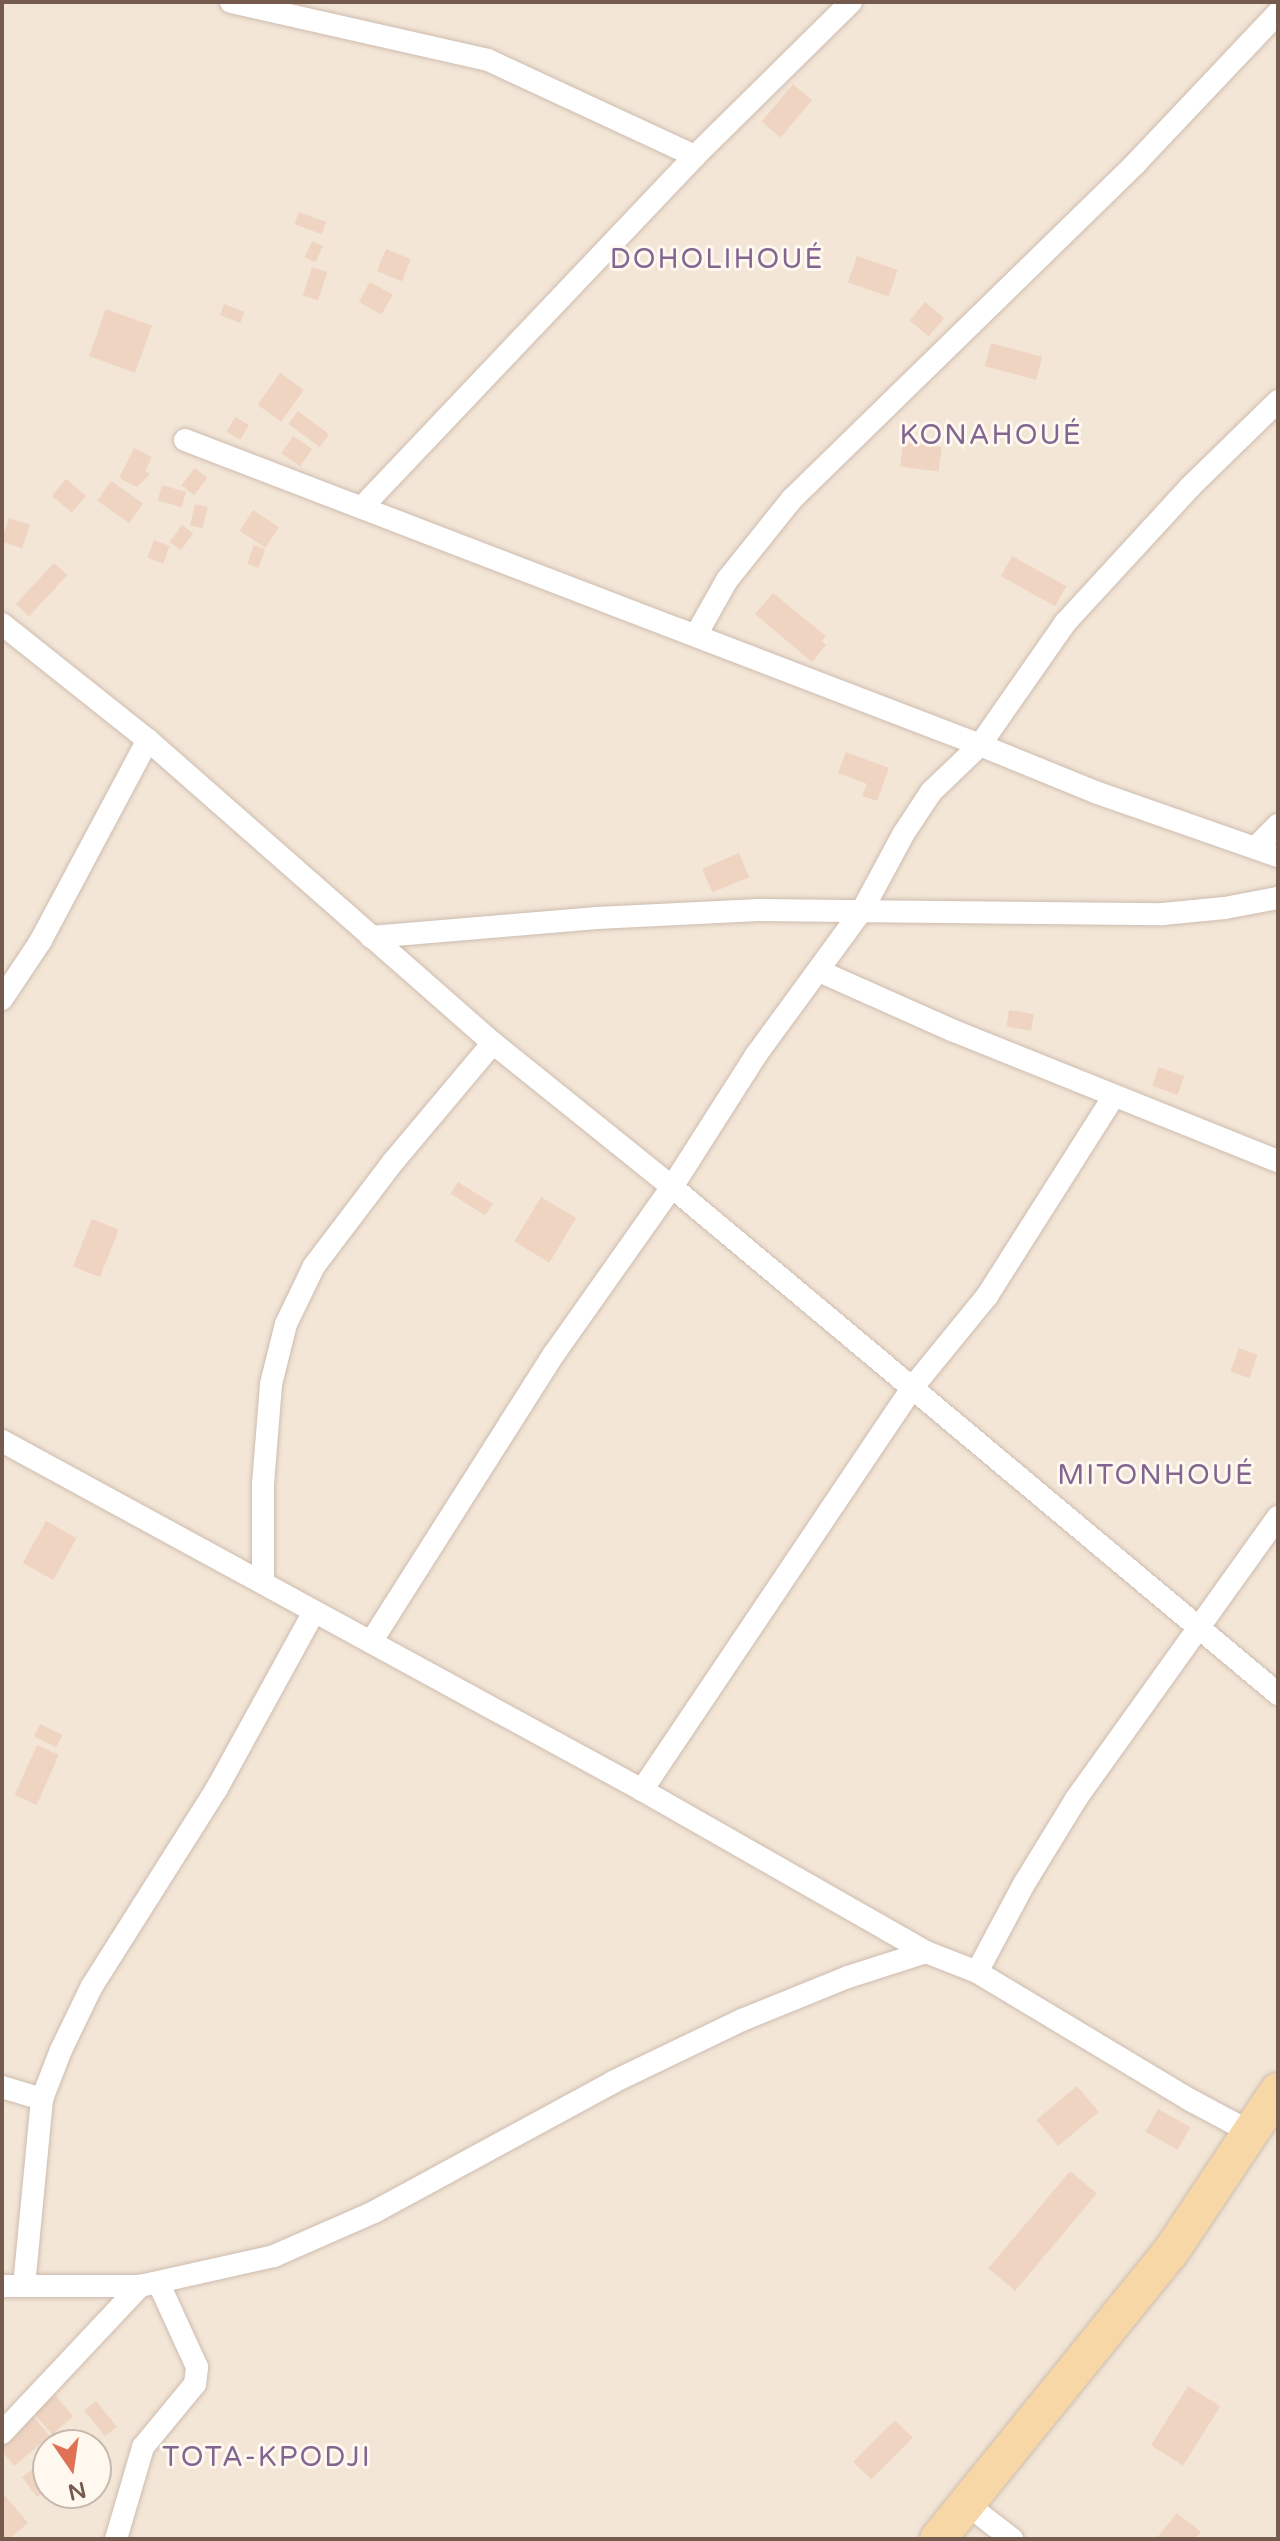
<!DOCTYPE html>
<html>
<head>
<meta charset="utf-8">
<style>
  body { margin:0 }
  #map { position:relative; width:1280px; height:2541px; overflow:hidden; background:#fcf4e9; font-family:"Varela Round",sans-serif }
  div>[style] { position:absolute }
  .residential>* { inset:0; background:#f3e6d7 }
  .building>* { inset:0; background:#f0d4c2; transform-origin:0 0 }
  .roads { filter:drop-shadow(0 0 2px #cdbcaf) drop-shadow(0 0 2px #cdbcaf) }
  .minor>* { height:22px; margin:-11px; padding:0 11px; transform-origin:11px; border-radius:11px; background:#fff }
  .primary>* { height:36px; margin:-18px; padding:0 18px; transform-origin:18px; border-radius:18px; background:#f6d7a5 }
  span { translate:-50% -50%; white-space:nowrap; text-align:center; line-height:1.15; -webkit-text-stroke:6px #fef8ef; paint-order:stroke }
  .quarter-label { font-size:28px; color:#826691; letter-spacing:2px }
  .frame { position:absolute; inset:0; border:4px solid #755b4d; pointer-events:none }
  .north { position:absolute; left:32px; top:2429px; width:80px; height:80px; box-sizing:border-box; background:#fef8ef; border:2px solid #c7b9ae; border-radius:50%; rotate:167deg; font-size:22px; font-weight:700; line-height:32px; text-align:center; color:#755b4d }
  .north::after { content:''; display:block; margin:auto; width:28px; height:36px; background:#df7254; clip-path:polygon(50% 0,100% 100%,50% 72%,0 100%) }
</style>
</head>
<body>
<div id="map">
  <div class="residential">
    <i style="clip-path:polygon(evenodd,2px 2px,1278px 2px,1278px 2539px,2px 2539px,2px 2px,48px 2445px,96px 2445px,96px 2493px,48px 2493px,48px 2445px)"></i>
  </div>
  <div class="building">
    <i style="left:793px;top:84px;width:25px;height:49px;rotate:40deg"></i>
    <i style="left:299px;top:212px;width:29px;height:13px;rotate:20deg"></i>
    <i style="left:312px;top:241px;width:12px;height:18px;rotate:24deg"></i>
    <i style="left:386px;top:249px;width:27px;height:24px;rotate:22deg"></i>
    <i style="left:857px;top:256px;width:43px;height:28px;rotate:19deg"></i>
    <i style="left:312px;top:267px;width:16px;height:30px;rotate:18deg"></i>
    <i style="left:370px;top:282px;width:26px;height:23px;rotate:29deg"></i>
    <i style="left:925px;top:302px;width:25px;height:24px;rotate:40deg"></i>
    <i style="left:224px;top:304px;width:22px;height:12px;rotate:21deg"></i>
    <i style="left:106px;top:309px;width:49px;height:50px;rotate:20deg"></i>
    <i style="left:991px;top:343px;width:53px;height:24px;rotate:15deg"></i>
    <i style="left:280px;top:373px;width:29px;height:39px;rotate:35deg"></i>
    <i style="left:298px;top:411px;width:39px;height:16px;rotate:37deg"></i>
    <i style="left:235px;top:417px;width:16px;height:17px;rotate:30deg"></i>
    <i style="left:293px;top:436px;width:23px;height:21px;rotate:34deg"></i>
    <i style="left:903px;top:442px;width:39px;height:25px;rotate:7deg"></i>
    <i style="clip-path:polygon(134px 448px,152px 457px,145px 471px,150px 474px,137px 487px,119px 478px)"></i>
    <i style="left:195px;top:468px;width:16px;height:22px;rotate:38deg"></i>
    <i style="left:66px;top:479px;width:26px;height:22px;rotate:40deg"></i>
    <i style="left:111px;top:481px;width:39px;height:24px;rotate:35deg"></i>
    <i style="left:162px;top:485px;width:25px;height:16px;rotate:16deg"></i>
    <i style="left:195px;top:504px;width:13px;height:22px;rotate:13deg"></i>
    <i style="left:253px;top:510px;width:31px;height:25px;rotate:33deg"></i>
    <i style="left:9px;top:518px;width:22px;height:25px;rotate:18deg"></i>
    <i style="left:182px;top:525px;width:14px;height:21px;rotate:36deg"></i>
    <i style="left:154px;top:540px;width:17px;height:19px;rotate:21deg"></i>
    <i style="left:254px;top:545px;width:12px;height:20px;rotate:20deg"></i>
    <i style="left:1012px;top:556px;width:62px;height:23px;rotate:29deg"></i>
    <i style="left:54px;top:563px;width:18px;height:56px;rotate:43deg"></i>
    <i style="clip-path:polygon(773px 593px,826px 636px,822px 641px,826px 645px,812px 662px,755px 614px)"></i>
    <i style="clip-path:polygon(846px 752px,889px 768px,877px 801px,862px 796px,867px 784px,838px 773px)"></i>
    <i style="left:739px;top:853px;width:26px;height:40px;rotate:67deg"></i>
    <i style="left:1009px;top:1010px;width:25px;height:17px;rotate:9deg"></i>
    <i style="left:1159px;top:1067px;width:27px;height:20px;rotate:20deg"></i>
    <i style="left:458px;top:1182px;width:41px;height:14px;rotate:32deg"></i>
    <i style="left:541px;top:1197px;width:41px;height:52px;rotate:31deg"></i>
    <i style="left:92px;top:1219px;width:29px;height:51px;rotate:22deg"></i>
    <i style="left:1239px;top:1348px;width:20px;height:25px;rotate:20deg"></i>
    <i style="left:46px;top:1521px;width:35px;height:48px;rotate:29deg"></i>
    <i style="left:40px;top:1724px;width:25px;height:14px;rotate:26deg"></i>
    <i style="left:37px;top:1745px;width:24px;height:55px;rotate:24deg"></i>
    <i style="left:1077px;top:2086px;width:34px;height:53px;rotate:50deg"></i>
    <i style="left:1158px;top:2109px;width:37px;height:26px;rotate:29deg"></i>
    <i style="left:1070px;top:2171px;width:35px;height:127px;rotate:40deg"></i>
    <i style="left:1188px;top:2386px;width:38px;height:70px;rotate:32deg"></i>
    <i style="left:55px;top:2395px;width:28px;height:28px;rotate:49deg"></i>
    <i style="left:96px;top:2401px;width:33px;height:15px;rotate:51deg"></i>
    <i style="clip-path:polygon(31px 2414px,50px 2436px,14px 2466px,2px 2451px,2px 2438px)"></i>
    <i style="left:895px;top:2420px;width:25px;height:59px;rotate:45deg"></i>
    <i style="clip-path:polygon(48px 2458px,48px 2489px,37px 2497px,22px 2477px)"></i>
    <i style="clip-path:polygon(2px 2492px,28px 2523px,9px 2539px,2px 2539px)"></i>
    <i style="clip-path:polygon(1177px 2513px,1201px 2532px,1195px 2539px,1156px 2539px)"></i>
  </div>
  <div class="roads">
    <div class="minor">
      <i style="left:231px;top:2px;width:263px;rotate:12.7deg"></i>
      <i style="left:488px;top:60px;width:228px;rotate:24.9deg"></i>
      <i style="left:185px;top:440px;width:851px;rotate:20.99deg"></i>
      <i style="left:980px;top:745px;width:124px;rotate:22.2deg"></i>
      <i style="left:1095px;top:792px;width:194px;rotate:19.3deg"></i>
      <i style="left:363px;top:506px;width:482px;rotate:-46.5deg"></i>
      <i style="left:695px;top:156px;width:219px;rotate:-44.6deg"></i>
      <i style="left:2px;top:624px;width:186px;rotate:38.5deg"></i>
      <i style="left:148px;top:740px;width:459px;rotate:41.3deg"></i>
      <i style="left:493px;top:1043px;width:230px;rotate:38.8deg"></i>
      <i style="left:672px;top:1187px;width:790px;rotate:39.92deg"></i>
      <i style="left:696px;top:635px;width:63px;rotate:-60.6deg"></i>
      <i style="left:727px;top:580px;width:104px;rotate:-51.3deg"></i>
      <i style="left:792px;top:499px;width:481px;rotate:-44.3deg"></i>
      <i style="left:1136px;top:163px;width:207px;rotate:-46.6deg"></i>
      <i style="left:1256px;top:847px;width:31px;rotate:-45deg"></i>
      <i style="left:371px;top:937px;width:227px;rotate:-4.8deg"></i>
      <i style="left:597px;top:918px;width:162px;rotate:-2.8deg"></i>
      <i style="left:759px;top:910px;width:404px;rotate:0.6deg"></i>
      <i style="left:1163px;top:914px;width:62px;rotate:-5.5deg"></i>
      <i style="left:1225px;top:908px;width:54px;rotate:-10.7deg"></i>
      <i style="left:819px;top:971px;width:148px;rotate:24deg"></i>
      <i style="left:954px;top:1031px;width:349px;rotate:21.9deg"></i>
      <i style="left:2px;top:999px;width:69px;rotate:-56.3deg"></i>
      <i style="left:40px;top:942px;width:229px;rotate:-61.9deg"></i>
      <i style="left:2px;top:1441px;width:729px;rotate:28.6deg"></i>
      <i style="left:642px;top:1790px;width:327px;rotate:29.7deg"></i>
      <i style="left:263px;top:1583px;width:99px;rotate:-90deg"></i>
      <i style="left:263px;top:1484px;width:100px;rotate:-85.4deg"></i>
      <i style="left:271px;top:1384px;width:62px;rotate:-76deg"></i>
      <i style="left:286px;top:1324px;width:64px;rotate:-64.2deg"></i>
      <i style="left:314px;top:1266px;width:131px;rotate:-52.8deg"></i>
      <i style="left:393px;top:1162px;width:155px;rotate:-50deg"></i>
      <i style="left:371px;top:1642px;width:341px;rotate:-57.6deg"></i>
      <i style="left:554px;top:1354px;width:204px;rotate:-54.8deg"></i>
      <i style="left:672px;top:1187px;width:156px;rotate:-57.5deg"></i>
      <i style="left:756px;top:1055px;width:181px;rotate:-53.8deg"></i>
      <i style="left:863px;top:909px;width:86px;rotate:-61.7deg"></i>
      <i style="left:904px;top:833px;width:49px;rotate:-56.6deg"></i>
      <i style="left:931px;top:792px;width:68px;rotate:-43.8deg"></i>
      <i style="left:980px;top:745px;width:149px;rotate:-55.1deg"></i>
      <i style="left:1065px;top:623px;width:185px;rotate:-47.4deg"></i>
      <i style="left:1190px;top:487px;width:123px;rotate:-44.3deg"></i>
      <i style="left:642px;top:1790px;width:484px;rotate:-56.1deg"></i>
      <i style="left:912px;top:1388px;width:119px;rotate:-50.8deg"></i>
      <i style="left:987px;top:1296px;width:237px;rotate:-57.6deg"></i>
      <i style="left:977px;top:1972px;width:100px;rotate:-61.9deg"></i>
      <i style="left:1024px;top:1884px;width:100px;rotate:-58.5deg"></i>
      <i style="left:1076px;top:1799px;width:347px;rotate:-54.4deg"></i>
      <i style="left:2px;top:2087px;width:42px;rotate:16.7deg"></i>
      <i style="left:2px;top:2286px;width:138px"></i>
      <i style="left:140px;top:2286px;width:137px;rotate:-12.6deg"></i>
      <i style="left:274px;top:2256px;width:109px;rotate:-23.7deg"></i>
      <i style="left:374px;top:2212px;width:272px;rotate:-28.5deg"></i>
      <i style="left:613px;top:2082px;width:143px;rotate:-25.7deg"></i>
      <i style="left:742px;top:2020px;width:114px;rotate:-22.1deg"></i>
      <i style="left:848px;top:1977px;width:82px;rotate:-17.8deg"></i>
      <i style="left:926px;top:1952px;width:55px;rotate:21.4deg"></i>
      <i style="left:977px;top:1972px;width:251px;rotate:31deg"></i>
      <i style="left:1192px;top:2101px;width:66px;rotate:28.1deg"></i>
      <i style="left:24px;top:2286px;width:188px;rotate:-84.5deg"></i>
      <i style="left:42px;top:2099px;width:53px;rotate:-68.8deg"></i>
      <i style="left:61px;top:2050px;width:71px;rotate:-64.2deg"></i>
      <i style="left:92px;top:1986px;width:232px;rotate:-57.7deg"></i>
      <i style="left:216px;top:1790px;width:203px;rotate:-61.2deg"></i>
      <i style="left:2px;top:2433px;width:202px;rotate:-46.8deg"></i>
      <i style="left:968px;top:2505px;width:56px;rotate:37.7deg"></i>
      <i style="left:116px;top:2539px;width:96px;rotate:-73.6deg"></i>
      <i style="left:143px;top:2447px;width:82px;rotate:-50.5deg"></i>
      <i style="left:195px;top:2384px;width:17px;rotate:-83deg"></i>
      <i style="left:197px;top:2367px;width:91px;rotate:-114.6deg"></i>
    </div>
    <div class="primary">
      <i style="left:938px;top:2539px;width:368px;rotate:-51deg"></i>
      <i style="left:1170px;top:2253px;width:195px;rotate:-56.3deg"></i>
    </div>
  </div>
  <div class="quarter-label">
    <span style="left:717px;top:259px">DOHOLIHOUÉ</span>
    <span style="left:991px;top:435px">KONAHOUÉ</span>
    <span style="left:1156px;top:1475px">MITONHOUÉ</span>
    <span style="left:267px;top:2457px">TOTA-KPODJI</span>
  </div>
  <div class="frame"></div>
  <div class="north">N</div>
</div>
</body>
</html>
